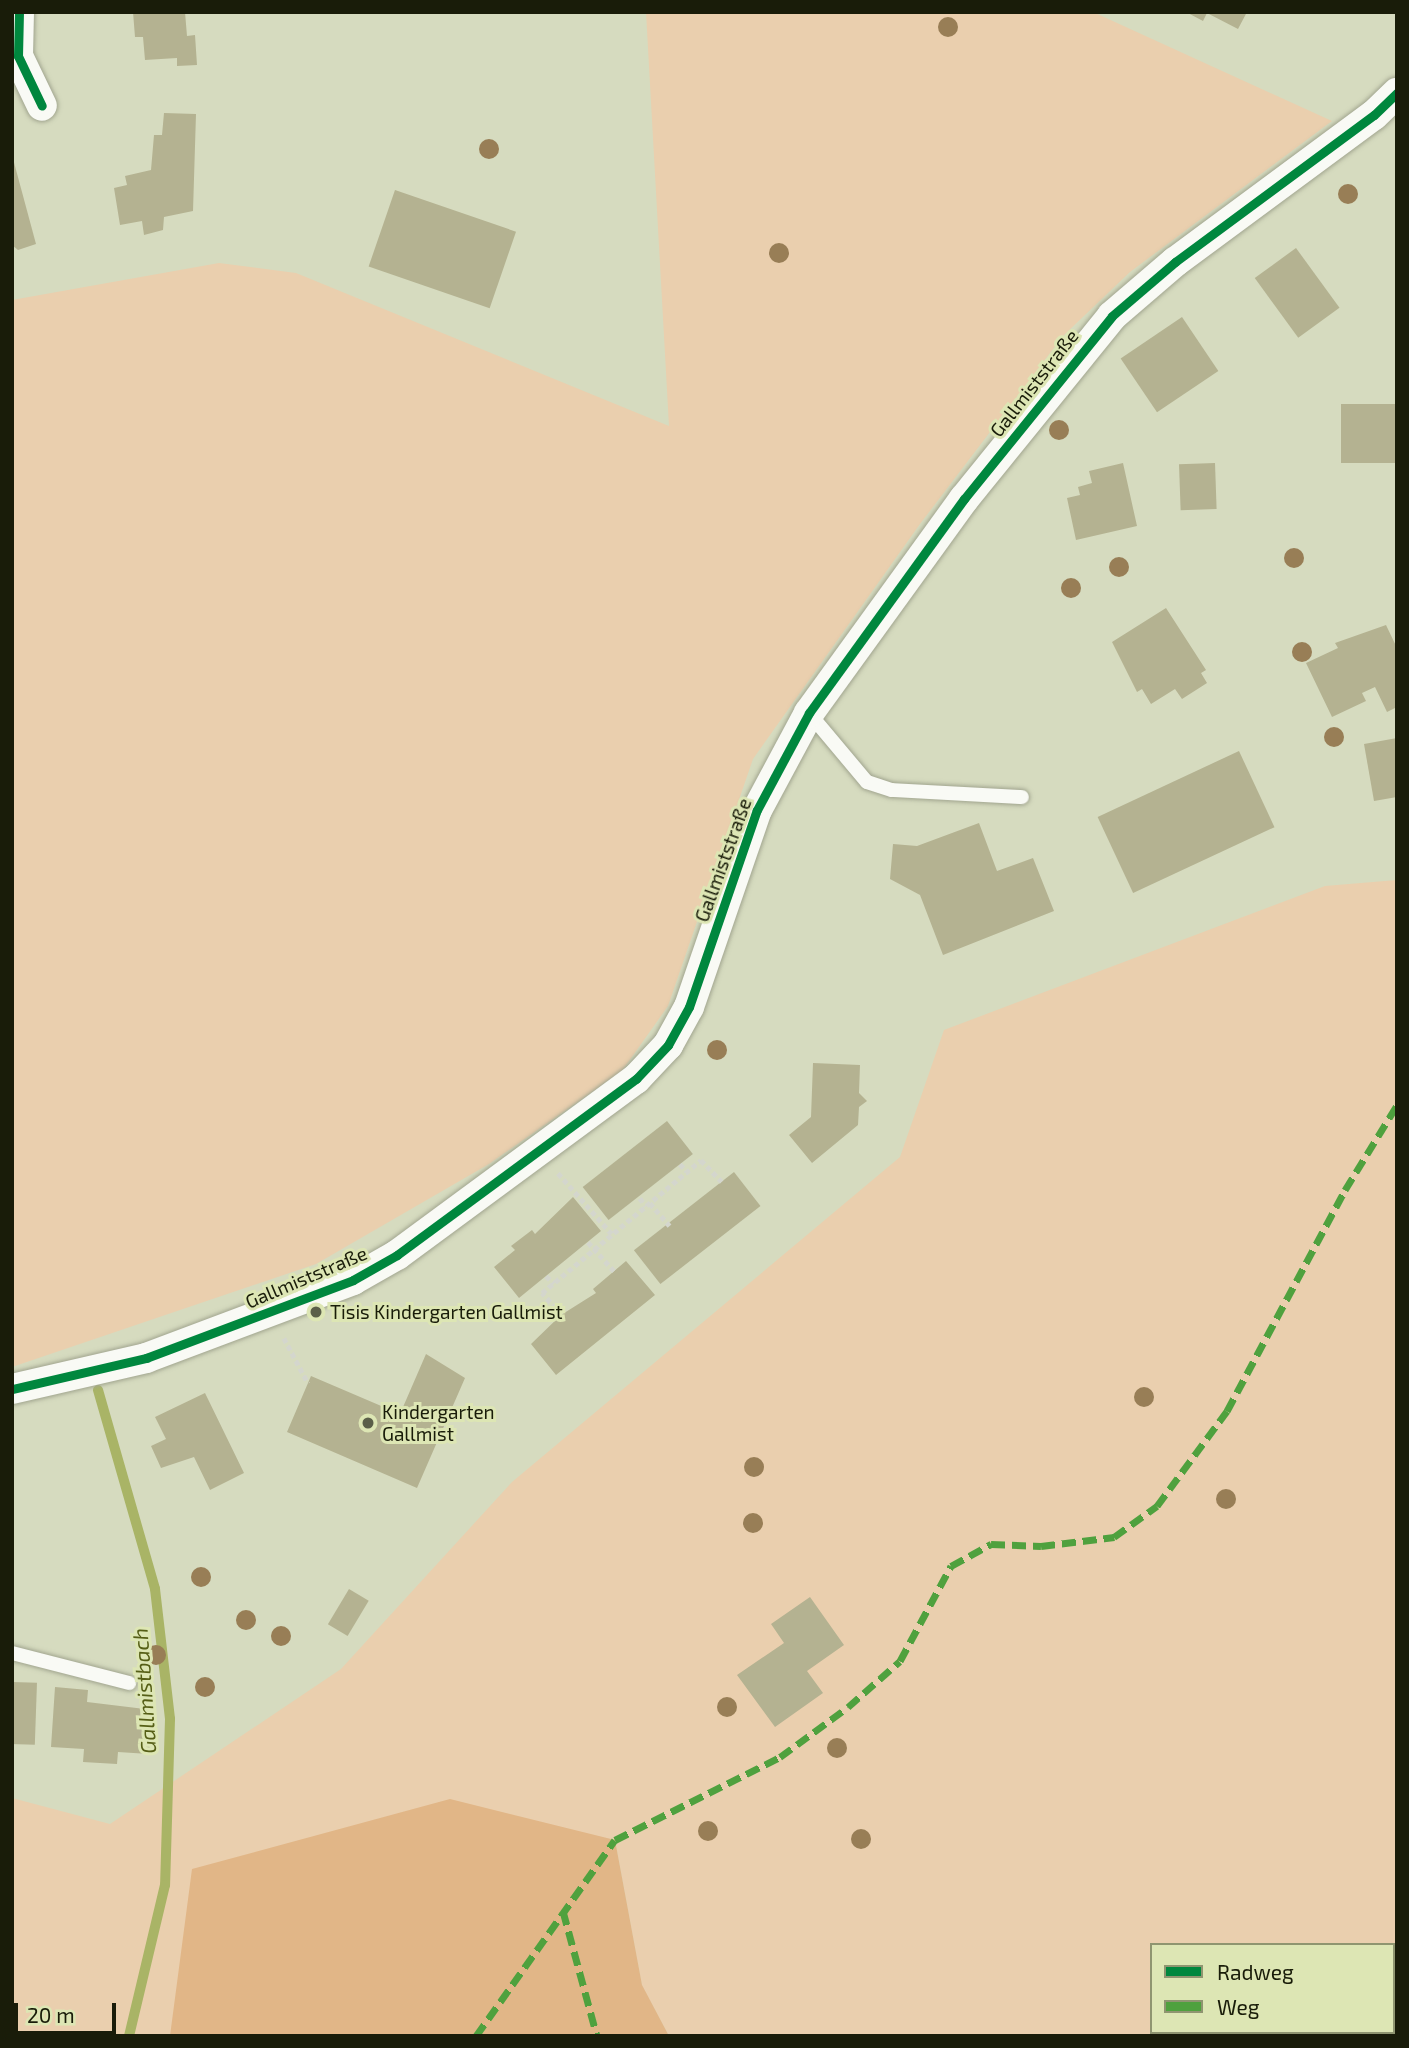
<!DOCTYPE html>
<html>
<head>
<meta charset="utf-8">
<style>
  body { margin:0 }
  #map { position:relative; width:1409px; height:2048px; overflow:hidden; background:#d6dbbf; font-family:"Exo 2",sans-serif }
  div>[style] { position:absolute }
  .green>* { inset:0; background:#eacfae }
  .forest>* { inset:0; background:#e1b687 }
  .stream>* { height:10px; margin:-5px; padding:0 5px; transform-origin:5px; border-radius:5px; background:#a9b466 }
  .building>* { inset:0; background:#b4b291; transform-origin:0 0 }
  .path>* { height:4.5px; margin-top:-2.25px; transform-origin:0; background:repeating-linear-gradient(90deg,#d4d6cd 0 5px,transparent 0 8.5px) }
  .roads { filter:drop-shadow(0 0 2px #a1a58f) drop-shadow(0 0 2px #a1a58f) }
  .lane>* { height:14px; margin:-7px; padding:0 7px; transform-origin:7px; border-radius:7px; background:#f9faf5 }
  .street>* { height:30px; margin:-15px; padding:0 15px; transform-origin:15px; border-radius:15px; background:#f9faf5 }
  .quiet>* { height:7px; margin-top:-3.5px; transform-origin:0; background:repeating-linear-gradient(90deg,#4fa13e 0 14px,transparent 0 21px) }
  .cycleway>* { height:9px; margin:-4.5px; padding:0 4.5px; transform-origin:4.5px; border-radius:4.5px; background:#00873e }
  .trees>* { width:20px; height:20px; margin:-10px; border-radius:50%; background:#987e56 }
  .dots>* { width:19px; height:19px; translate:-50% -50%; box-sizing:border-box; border:4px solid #dde6b4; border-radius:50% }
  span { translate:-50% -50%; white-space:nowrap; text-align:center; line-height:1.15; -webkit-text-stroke:6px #dde6b4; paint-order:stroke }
  .street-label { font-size:19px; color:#191c09 }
  .poi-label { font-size:19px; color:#191c09 }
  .left { translate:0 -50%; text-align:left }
  .water-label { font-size:21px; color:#555e16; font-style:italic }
  .frame { position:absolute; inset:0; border:14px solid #191c09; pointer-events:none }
  .legend { position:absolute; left:1150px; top:1943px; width:245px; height:91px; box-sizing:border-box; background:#dde6b4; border:2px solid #8f9570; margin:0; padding:9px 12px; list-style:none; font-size:21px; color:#191c09 }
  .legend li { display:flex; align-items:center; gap:14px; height:35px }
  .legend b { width:35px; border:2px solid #8f9570 }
  .scale { position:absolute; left:14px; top:2003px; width:102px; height:32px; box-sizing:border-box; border:4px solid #191c09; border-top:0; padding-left:9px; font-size:21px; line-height:24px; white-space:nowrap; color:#191c09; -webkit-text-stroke:5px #dde6b4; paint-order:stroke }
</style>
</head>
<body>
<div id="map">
  <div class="green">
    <i style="clip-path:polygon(646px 12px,1093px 12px,1332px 121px,1130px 272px,1063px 336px,920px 524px,753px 759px,668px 1006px,622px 1071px,489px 1164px,316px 1264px,12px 1367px,12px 300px,219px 263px,296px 273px,669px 426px)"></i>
    <i style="clip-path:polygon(evenodd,1397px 880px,1397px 2036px,669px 2036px,642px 1986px,615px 1840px,173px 2026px,170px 2036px,12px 2036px,12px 1798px,110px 1824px,341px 1669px,512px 1482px,900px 1157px,944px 1030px,1325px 886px,1397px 880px,1152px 1945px,1393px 1945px,1393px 2032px,1152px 2032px,1152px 1945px)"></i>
  </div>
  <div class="forest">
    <i style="clip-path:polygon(450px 1799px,615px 1840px,642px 1985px,669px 2036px,170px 2036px,192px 1869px)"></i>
  </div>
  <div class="stream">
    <i style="left:98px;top:1390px;width:207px;rotate:74deg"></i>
    <i style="left:155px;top:1589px;width:131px;rotate:83.4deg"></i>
    <i style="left:170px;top:1719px;width:166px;rotate:91.7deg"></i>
    <i style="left:165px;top:1885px;width:155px;rotate:103.4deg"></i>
  </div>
  <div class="building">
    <i style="clip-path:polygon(133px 12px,185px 12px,187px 36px,195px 35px,197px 65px,177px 66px,177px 58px,145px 60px,143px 37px,135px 37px)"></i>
    <i style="clip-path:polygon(1186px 12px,1247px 12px,1238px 29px,1207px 13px,1203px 21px)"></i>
    <i style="clip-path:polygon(164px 113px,196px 114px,193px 211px,164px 217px,163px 230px,144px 235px,142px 221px,120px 225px,114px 188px,127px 185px,125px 176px,151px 170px,154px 135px,162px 135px)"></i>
    <i style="clip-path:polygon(12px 155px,36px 244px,18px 250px,12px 245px)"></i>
    <i style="left:395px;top:190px;width:128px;height:81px;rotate:19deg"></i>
    <i style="left:1296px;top:248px;width:74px;height:51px;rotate:54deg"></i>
    <i style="left:1182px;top:317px;width:65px;height:74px;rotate:56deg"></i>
    <i style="left:1397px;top:404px;width:59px;height:56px;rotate:90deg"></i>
    <i style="clip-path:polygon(1123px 463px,1137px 526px,1076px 540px,1067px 498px,1080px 495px,1078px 487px,1092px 483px,1089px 471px)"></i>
    <i style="left:1215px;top:463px;width:46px;height:36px;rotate:88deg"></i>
    <i style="clip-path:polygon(1166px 608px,1206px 670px,1201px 673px,1207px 683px,1182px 699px,1175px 689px,1151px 704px,1142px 689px,1137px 692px,1112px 642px)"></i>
    <i style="clip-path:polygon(1386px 625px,1397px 648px,1397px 707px,1387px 712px,1375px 687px,1362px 693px,1366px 701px,1332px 717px,1306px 663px,1338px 648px,1335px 643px)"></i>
    <i style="clip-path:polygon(1397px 738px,1397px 797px,1374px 801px,1364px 744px)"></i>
    <i style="left:1239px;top:751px;width:84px;height:156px;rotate:65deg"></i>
    <i style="clip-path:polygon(979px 823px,997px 871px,1033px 858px,1054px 911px,943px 955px,920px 895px,890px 879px,893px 844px,917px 846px)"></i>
    <i style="clip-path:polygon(813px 1063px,860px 1065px,859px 1093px,867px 1101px,859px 1107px,858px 1125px,812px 1163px,789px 1135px,811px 1117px)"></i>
    <i style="left:667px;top:1121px;width:42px;height:107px;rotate:52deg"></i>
    <i style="left:734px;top:1172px;width:43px;height:127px;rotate:52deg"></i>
    <i style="clip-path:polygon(573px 1197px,601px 1231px,519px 1298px,494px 1267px,515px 1250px,511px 1246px,532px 1230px,535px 1234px)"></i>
    <i style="clip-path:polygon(626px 1261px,655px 1295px,556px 1375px,531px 1344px,561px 1315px,596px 1293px,593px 1289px)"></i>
    <i style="clip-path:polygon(426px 1354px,465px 1378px,417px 1488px,287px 1432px,311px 1376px,400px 1414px)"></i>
    <i style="clip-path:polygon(205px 1393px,244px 1473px,210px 1490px,194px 1457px,161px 1468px,151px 1446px,166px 1439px,155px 1417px)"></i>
    <i style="left:349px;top:1589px;width:23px;height:41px;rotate:31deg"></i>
    <i style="clip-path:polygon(810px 1597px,844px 1645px,807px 1671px,823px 1693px,775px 1727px,737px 1675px,784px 1643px,771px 1624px)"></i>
    <i style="left:12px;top:1682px;width:25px;height:62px;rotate:2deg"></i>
    <i style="clip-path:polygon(55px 1687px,88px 1690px,87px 1702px,153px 1710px,149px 1754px,118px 1752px,117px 1764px,83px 1762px,84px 1749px,51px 1747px)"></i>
  </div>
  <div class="path">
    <i style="left:680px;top:1164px;width:10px;rotate:45deg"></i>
    <i style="left:558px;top:1173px;width:81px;rotate:48.5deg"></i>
    <i style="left:640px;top:1198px;width:10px;rotate:53deg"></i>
    <i style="left:650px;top:1203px;width:30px;rotate:49deg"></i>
    <i style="left:588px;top:1242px;width:39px;rotate:48deg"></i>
    <i style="left:546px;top:1276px;width:11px;rotate:41deg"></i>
    <i style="left:561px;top:1315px;width:29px;rotate:-131deg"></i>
    <i style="left:542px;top:1293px;width:207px;rotate:-39.9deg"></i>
    <i style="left:701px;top:1160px;width:30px;rotate:46deg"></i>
    <i style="left:284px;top:1338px;width:51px;rotate:61.9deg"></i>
  </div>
  <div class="roads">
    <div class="lane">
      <i style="left:809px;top:713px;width:90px;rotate:50deg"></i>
      <i style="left:867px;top:782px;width:26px;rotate:18deg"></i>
      <i style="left:892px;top:790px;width:130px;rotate:3.1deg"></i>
      <i style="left:12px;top:1653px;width:121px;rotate:14.4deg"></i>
    </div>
    <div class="street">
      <i style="left:19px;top:12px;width:44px;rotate:91.3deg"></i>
      <i style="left:18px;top:56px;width:55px;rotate:64.4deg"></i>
      <i style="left:12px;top:1389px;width:138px;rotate:-13deg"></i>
      <i style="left:146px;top:1358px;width:221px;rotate:-20.6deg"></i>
      <i style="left:353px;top:1280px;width:51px;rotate:-29.6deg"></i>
      <i style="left:397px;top:1255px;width:297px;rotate:-36.4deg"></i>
      <i style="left:636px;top:1079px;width:47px;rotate:-46.7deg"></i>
      <i style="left:668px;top:1045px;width:43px;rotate:-61.1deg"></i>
      <i style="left:689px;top:1007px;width:208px;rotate:-71deg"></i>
      <i style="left:757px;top:810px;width:110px;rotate:-61.8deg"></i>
      <i style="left:809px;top:713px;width:264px;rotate:-54.1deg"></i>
      <i style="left:964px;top:499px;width:235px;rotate:-51deg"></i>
      <i style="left:1112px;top:316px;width:83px;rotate:-40.6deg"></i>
      <i style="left:1175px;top:262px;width:247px;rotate:-36.5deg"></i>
      <i style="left:1374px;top:115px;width:32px;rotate:-44deg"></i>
    </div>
  </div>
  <div class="quiet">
    <i style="left:563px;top:1911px;width:130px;rotate:74.8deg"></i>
    <i style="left:476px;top:2036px;width:240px;rotate:-54.7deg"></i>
    <i style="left:615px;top:1840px;width:185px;rotate:-26.7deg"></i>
    <i style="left:780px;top:1757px;width:84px;rotate:-36.3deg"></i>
    <i style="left:848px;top:1707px;width:69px;rotate:-41.5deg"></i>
    <i style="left:900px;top:1661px;width:108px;rotate:-61.8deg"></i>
    <i style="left:951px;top:1566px;width:46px;rotate:-28.8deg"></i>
    <i style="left:991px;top:1544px;width:50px;rotate:2.3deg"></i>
    <i style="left:1041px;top:1546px;width:74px;rotate:-7deg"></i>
    <i style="left:1114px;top:1537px;width:53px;rotate:-35.8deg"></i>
    <i style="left:1157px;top:1506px;width:118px;rotate:-53.6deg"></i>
    <i style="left:1227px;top:1411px;width:251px;rotate:-61.9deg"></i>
    <i style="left:1345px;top:1190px;width:100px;rotate:-58.5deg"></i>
  </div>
  <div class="cycleway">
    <i style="left:19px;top:12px;width:44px;rotate:91.3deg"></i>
    <i style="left:18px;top:56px;width:55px;rotate:64.4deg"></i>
    <i style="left:12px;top:1389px;width:138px;rotate:-13deg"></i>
    <i style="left:146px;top:1358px;width:221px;rotate:-20.6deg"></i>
    <i style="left:353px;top:1280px;width:51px;rotate:-29.6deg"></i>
    <i style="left:397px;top:1255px;width:297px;rotate:-36.4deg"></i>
    <i style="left:636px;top:1079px;width:47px;rotate:-46.7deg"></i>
    <i style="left:668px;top:1045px;width:43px;rotate:-61.1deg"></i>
    <i style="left:689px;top:1007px;width:208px;rotate:-71deg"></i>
    <i style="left:757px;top:810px;width:110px;rotate:-61.8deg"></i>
    <i style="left:809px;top:713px;width:264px;rotate:-54.1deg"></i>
    <i style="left:964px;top:499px;width:235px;rotate:-51deg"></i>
    <i style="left:1112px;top:316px;width:83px;rotate:-40.6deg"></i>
    <i style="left:1175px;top:262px;width:247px;rotate:-36.5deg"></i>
    <i style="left:1374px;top:115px;width:32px;rotate:-44deg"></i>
  </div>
  <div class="trees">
    <i style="left:948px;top:27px"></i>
    <i style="left:489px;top:149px"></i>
    <i style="left:1348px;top:194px"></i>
    <i style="left:779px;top:253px"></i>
    <i style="left:1059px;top:430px"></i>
    <i style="left:1294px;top:558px"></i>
    <i style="left:1119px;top:567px"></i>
    <i style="left:1071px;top:588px"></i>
    <i style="left:1302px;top:652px"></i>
    <i style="left:1334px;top:737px"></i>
    <i style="left:717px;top:1050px"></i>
    <i style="left:1144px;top:1397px"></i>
    <i style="left:754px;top:1467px"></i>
    <i style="left:1226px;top:1499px"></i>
    <i style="left:753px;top:1523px"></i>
    <i style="left:201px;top:1577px"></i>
    <i style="left:246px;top:1620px"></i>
    <i style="left:281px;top:1636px"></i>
    <i style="left:156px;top:1655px"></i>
    <i style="left:205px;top:1687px"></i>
    <i style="left:727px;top:1707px"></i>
    <i style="left:837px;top:1748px"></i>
    <i style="left:708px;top:1831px"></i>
    <i style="left:861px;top:1839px"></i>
  </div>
  <div class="dots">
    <i style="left:316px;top:1312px;background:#5b5f49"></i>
    <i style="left:368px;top:1423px;background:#5b5f49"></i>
  </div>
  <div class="street-label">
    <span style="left:1034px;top:383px;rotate:-52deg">Gallmiststraße</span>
    <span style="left:723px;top:860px;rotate:-70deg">Gallmiststraße</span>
    <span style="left:306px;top:1277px;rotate:-23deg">Gallmiststraße</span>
  </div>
  <div class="poi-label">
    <span class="left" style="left:330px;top:1312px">Tisis Kindergarten Gallmist</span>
    <span class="left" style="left:382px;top:1423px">Kindergarten<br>Gallmist</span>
  </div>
  <div class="water-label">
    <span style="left:144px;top:1691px;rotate:-94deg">Gallmistbach</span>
  </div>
  <div class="frame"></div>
  <ul class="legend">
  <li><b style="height:9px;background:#00873e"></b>Radweg</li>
  <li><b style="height:9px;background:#4fa13e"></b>Weg</li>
  </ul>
  <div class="scale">20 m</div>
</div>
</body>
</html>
